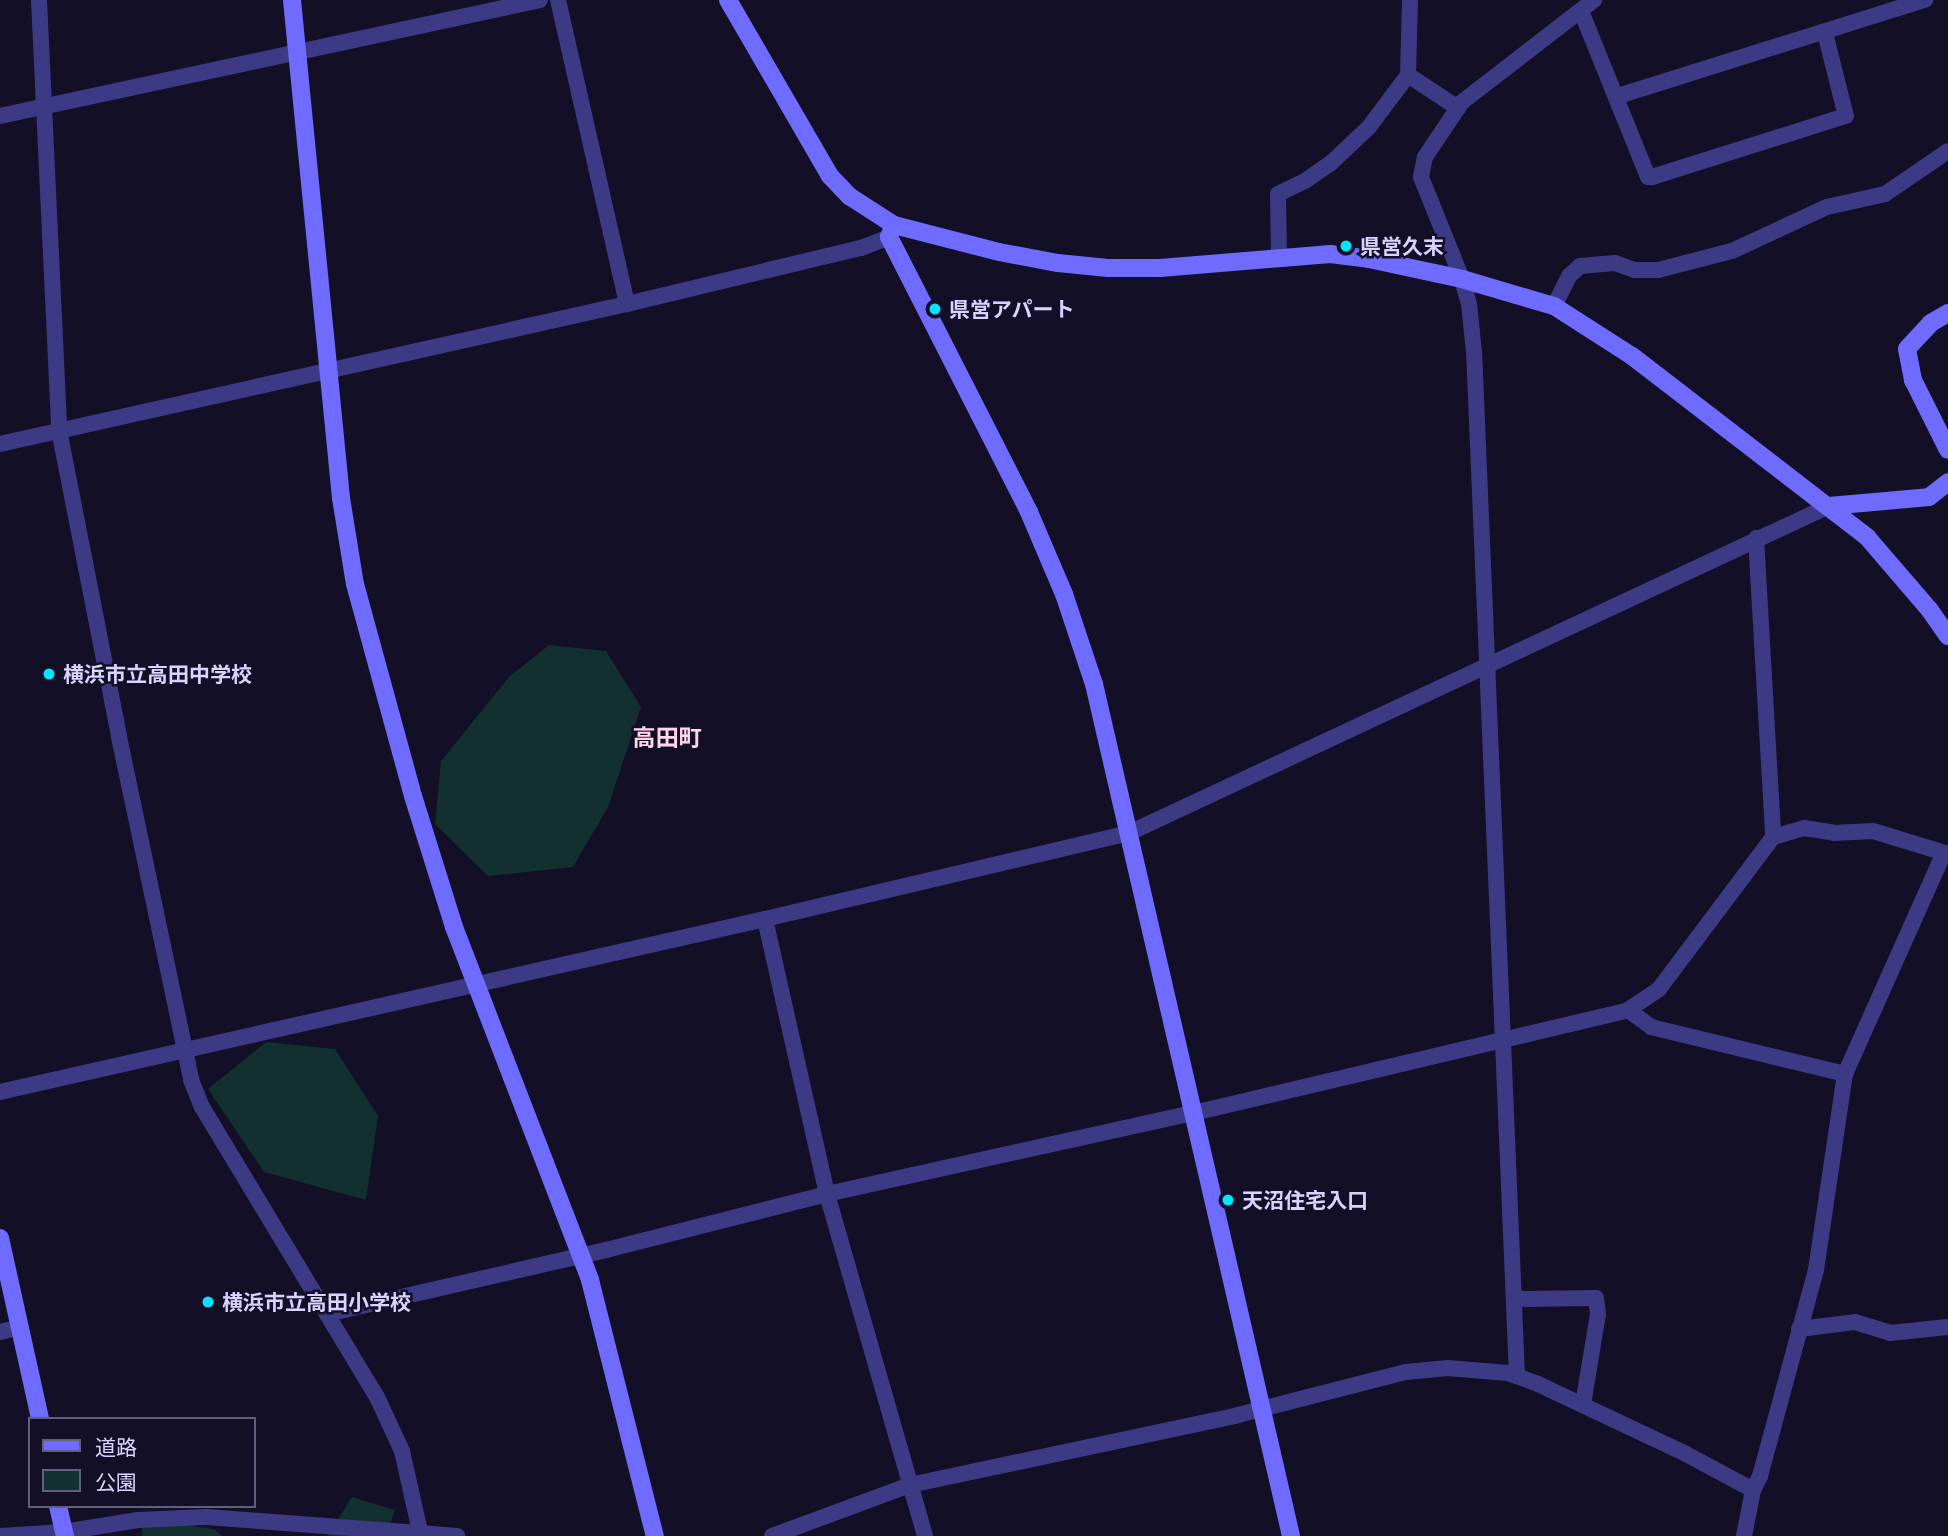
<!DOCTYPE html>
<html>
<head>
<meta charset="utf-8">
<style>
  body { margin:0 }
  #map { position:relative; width:1948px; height:1536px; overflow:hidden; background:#130f26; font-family:Manrope,"Noto Sans JP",sans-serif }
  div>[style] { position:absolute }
  .green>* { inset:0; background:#12302f }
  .street>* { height:16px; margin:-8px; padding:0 8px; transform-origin:8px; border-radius:8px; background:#3d3a85 }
  .secondary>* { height:18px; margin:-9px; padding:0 9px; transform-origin:9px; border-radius:9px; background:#6f6bff }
  .dots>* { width:19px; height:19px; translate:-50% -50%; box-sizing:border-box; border:4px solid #130f26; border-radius:50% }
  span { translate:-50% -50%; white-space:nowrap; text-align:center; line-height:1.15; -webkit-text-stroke:5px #130f26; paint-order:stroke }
  .poi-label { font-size:21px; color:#d9d4ff; font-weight:700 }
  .left { translate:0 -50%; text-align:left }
  .neighbourhood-label { font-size:23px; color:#ffd6f0; font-weight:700 }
  .legend { position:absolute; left:28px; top:1417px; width:228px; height:91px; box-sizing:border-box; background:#130f26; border:2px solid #625e7d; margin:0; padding:9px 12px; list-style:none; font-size:21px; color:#d9d4ff }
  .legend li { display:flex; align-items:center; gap:14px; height:35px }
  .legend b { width:35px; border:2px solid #625e7d }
</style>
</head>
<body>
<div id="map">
  <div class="green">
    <i style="clip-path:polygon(549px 645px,606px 651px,641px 707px,608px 807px,573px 867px,488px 876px,435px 824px,441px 761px,509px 677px)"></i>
    <i style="clip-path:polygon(266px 1042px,335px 1049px,378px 1116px,366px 1200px,264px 1172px,208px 1089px)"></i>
    <i style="clip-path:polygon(352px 1497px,395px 1510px,386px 1536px,327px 1536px)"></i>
    <i style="clip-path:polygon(177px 1524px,214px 1529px,222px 1536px,142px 1536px,142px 1527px)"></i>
  </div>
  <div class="street">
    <i style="left:39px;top:0;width:430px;rotate:87.3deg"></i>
    <i style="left:59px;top:430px;width:313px;rotate:78.9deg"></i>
    <i style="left:119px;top:737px;width:350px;rotate:78.1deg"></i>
    <i style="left:191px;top:1080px;width:29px;rotate:68deg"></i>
    <i style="left:202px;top:1107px;width:339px;rotate:58.9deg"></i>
    <i style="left:377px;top:1397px;width:60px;rotate:65.2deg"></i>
    <i style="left:402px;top:1451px;width:87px;rotate:77.4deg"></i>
    <i style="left:558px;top:0;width:312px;rotate:77.2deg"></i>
    <i style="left:1581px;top:11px;width:179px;rotate:68deg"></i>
    <i style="left:1648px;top:177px;width:4px"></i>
    <i style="left:1652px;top:177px;width:203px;rotate:-17.5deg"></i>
    <i style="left:1846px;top:116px;width:86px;rotate:-104.2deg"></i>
    <i style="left:1408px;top:75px;width:60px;rotate:33.4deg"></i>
    <i style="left:1618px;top:96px;width:322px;rotate:-17.4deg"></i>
    <i style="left:0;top:116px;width:552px;rotate:-12.12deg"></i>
    <i style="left:1279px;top:258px;width:64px;rotate:-90.9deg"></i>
    <i style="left:1278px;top:194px;width:30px;rotate:-26deg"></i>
    <i style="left:1305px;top:181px;width:32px;rotate:-35deg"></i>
    <i style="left:1331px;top:163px;width:52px;rotate:-43.5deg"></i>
    <i style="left:1369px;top:127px;width:65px;rotate:-53.1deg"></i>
    <i style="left:1408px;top:75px;width:75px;rotate:-88.5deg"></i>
    <i style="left:1554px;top:306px;width:34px;rotate:-63deg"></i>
    <i style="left:1569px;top:276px;width:15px;rotate:-42deg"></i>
    <i style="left:1580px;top:266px;width:35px;rotate:-5deg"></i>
    <i style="left:1615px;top:263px;width:20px;rotate:20deg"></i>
    <i style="left:1634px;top:270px;width:24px"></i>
    <i style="left:1658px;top:270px;width:76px;rotate:-14.4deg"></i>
    <i style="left:1732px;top:251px;width:105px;rotate:-24.9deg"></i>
    <i style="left:1827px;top:207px;width:59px;rotate:-12.6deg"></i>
    <i style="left:1885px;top:194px;width:76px;rotate:-34.3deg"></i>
    <i style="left:0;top:444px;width:642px;rotate:-12.59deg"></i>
    <i style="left:627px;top:304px;width:241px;rotate:-13.5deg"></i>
    <i style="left:861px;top:248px;width:30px;rotate:-21deg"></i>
    <i style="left:1756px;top:538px;width:299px;rotate:86.7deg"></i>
    <i style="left:765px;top:919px;width:282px;rotate:77.3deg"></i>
    <i style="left:827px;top:1194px;width:356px;rotate:74deg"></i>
    <i style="left:1628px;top:1010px;width:29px;rotate:36deg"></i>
    <i style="left:1651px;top:1027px;width:200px;rotate:13.6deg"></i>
    <i style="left:0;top:1092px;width:784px;rotate:-12.74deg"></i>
    <i style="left:765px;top:919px;width:374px;rotate:-13.3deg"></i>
    <i style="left:1129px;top:833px;width:773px;rotate:-25.04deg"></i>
    <i style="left:1514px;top:1299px;width:82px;rotate:-0.7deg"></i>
    <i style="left:1596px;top:1298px;width:16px;rotate:83deg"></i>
    <i style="left:1598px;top:1314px;width:92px;rotate:99.4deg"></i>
    <i style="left:327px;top:1314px;width:286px;rotate:-12.9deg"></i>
    <i style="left:606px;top:1250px;width:228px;rotate:-14.2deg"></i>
    <i style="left:827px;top:1194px;width:397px;rotate:-12.5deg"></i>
    <i style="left:1215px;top:1108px;width:424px;rotate:-13.3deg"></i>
    <i style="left:1628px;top:1010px;width:37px;rotate:-34deg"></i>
    <i style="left:1659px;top:989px;width:190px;rotate:-53.1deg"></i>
    <i style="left:1773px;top:837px;width:32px;rotate:-16deg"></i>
    <i style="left:1804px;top:828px;width:30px;rotate:9deg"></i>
    <i style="left:1834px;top:833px;width:39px;rotate:-3deg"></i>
    <i style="left:1873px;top:831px;width:78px;rotate:17deg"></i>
    <i style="left:1799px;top:1329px;width:56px;rotate:-7.1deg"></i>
    <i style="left:1855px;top:1322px;width:37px;rotate:17deg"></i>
    <i style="left:1890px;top:1333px;width:58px;rotate:-5.9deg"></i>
    <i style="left:0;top:1332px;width:21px;rotate:-14deg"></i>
    <i style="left:1517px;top:1376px;width:1025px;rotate:-92.4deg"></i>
    <i style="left:1474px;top:352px;width:48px;rotate:-95.9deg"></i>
    <i style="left:1469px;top:304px;width:26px;rotate:-106deg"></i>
    <i style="left:1462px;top:279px;width:110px;rotate:-111.9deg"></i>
    <i style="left:1421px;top:177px;width:20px;rotate:-79deg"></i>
    <i style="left:1425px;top:157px;width:66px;rotate:-56.1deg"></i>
    <i style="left:1462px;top:102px;width:167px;rotate:-37.7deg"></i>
    <i style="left:0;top:1536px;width:64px;rotate:-3.6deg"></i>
    <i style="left:64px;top:1532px;width:75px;rotate:-9.2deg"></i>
    <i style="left:138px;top:1520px;width:68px;rotate:-2.5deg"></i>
    <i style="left:206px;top:1517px;width:252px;rotate:4.3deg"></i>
    <i style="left:772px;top:1536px;width:147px;rotate:-20.3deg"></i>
    <i style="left:910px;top:1485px;width:335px;rotate:-12deg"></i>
    <i style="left:1238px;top:1415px;width:173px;rotate:-14.4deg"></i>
    <i style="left:1406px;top:1372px;width:42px;rotate:-5.4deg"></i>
    <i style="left:1448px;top:1368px;width:60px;rotate:4.8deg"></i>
    <i style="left:1508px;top:1373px;width:32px;rotate:20deg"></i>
    <i style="left:1538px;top:1384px;width:164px;rotate:25.3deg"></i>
    <i style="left:1686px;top:1454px;width:76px;rotate:28.2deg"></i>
    <i style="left:1744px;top:1536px;width:47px;rotate:-78.9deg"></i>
    <i style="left:1753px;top:1490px;width:16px;rotate:-63deg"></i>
    <i style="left:1760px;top:1476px;width:213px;rotate:-74.8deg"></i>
    <i style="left:1816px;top:1270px;width:198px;rotate:-81.6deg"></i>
    <i style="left:1845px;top:1074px;width:242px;rotate:-65.9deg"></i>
  </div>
  <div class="secondary">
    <i style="left:292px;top:0;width:500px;rotate:84.38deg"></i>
    <i style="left:341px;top:498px;width:87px;rotate:80.8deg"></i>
    <i style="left:355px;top:584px;width:220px;rotate:74.7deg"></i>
    <i style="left:413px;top:796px;width:137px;rotate:72.6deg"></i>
    <i style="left:454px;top:927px;width:378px;rotate:68.9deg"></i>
    <i style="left:590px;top:1280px;width:264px;rotate:75.8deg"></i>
    <i style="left:728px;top:0;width:203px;rotate:59.9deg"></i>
    <i style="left:830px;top:176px;width:28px;rotate:46deg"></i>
    <i style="left:849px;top:196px;width:54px;rotate:32.8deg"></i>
    <i style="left:894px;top:225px;width:108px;rotate:14.4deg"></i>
    <i style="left:999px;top:252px;width:60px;rotate:10.6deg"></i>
    <i style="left:1058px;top:263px;width:50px;rotate:5.7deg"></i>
    <i style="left:1108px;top:268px;width:52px"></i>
    <i style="left:1160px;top:268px;width:171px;rotate:-4.7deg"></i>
    <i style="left:1330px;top:254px;width:39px;rotate:7deg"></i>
    <i style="left:1369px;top:259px;width:95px;rotate:12.1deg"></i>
    <i style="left:1462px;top:279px;width:96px;rotate:16.4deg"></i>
    <i style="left:1554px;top:306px;width:93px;rotate:32.7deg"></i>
    <i style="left:1632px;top:356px;width:297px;rotate:37.6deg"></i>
    <i style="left:1867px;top:537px;width:95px;rotate:49.3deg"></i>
    <i style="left:1929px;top:609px;width:33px;rotate:55deg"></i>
    <i style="left:894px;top:225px;width:13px;rotate:113deg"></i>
    <i style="left:889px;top:237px;width:309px;rotate:63deg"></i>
    <i style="left:1029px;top:512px;width:89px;rotate:66.9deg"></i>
    <i style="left:1064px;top:594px;width:95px;rotate:71.6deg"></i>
    <i style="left:1094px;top:684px;width:874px;rotate:76.98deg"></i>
    <i style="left:1948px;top:313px;width:20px;rotate:150deg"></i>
    <i style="left:1931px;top:323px;width:35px;rotate:133deg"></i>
    <i style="left:1907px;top:349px;width:32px;rotate:79deg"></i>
    <i style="left:1913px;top:380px;width:78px;rotate:63.4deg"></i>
    <i style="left:1829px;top:506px;width:100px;rotate:-5.1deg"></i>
    <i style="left:1929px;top:497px;width:24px;rotate:-38deg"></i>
    <i style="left:0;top:1238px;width:185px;rotate:77.5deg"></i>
    <i style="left:58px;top:1506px;width:31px;rotate:77deg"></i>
  </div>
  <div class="dots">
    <i style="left:1346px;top:246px;background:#00e5ff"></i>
    <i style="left:935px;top:309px;background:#00e5ff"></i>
    <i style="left:49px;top:674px;background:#00e5ff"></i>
    <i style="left:1228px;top:1200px;background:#00e5ff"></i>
    <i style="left:208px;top:1302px;background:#00e5ff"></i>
  </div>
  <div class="poi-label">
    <span class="left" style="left:1360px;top:246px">県営久末</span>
    <span class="left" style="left:949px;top:309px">県営アパート</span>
    <span class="left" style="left:63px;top:674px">横浜市立高田中学校</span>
    <span class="left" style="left:1242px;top:1200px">天沼住宅入口</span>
    <span class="left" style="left:222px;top:1302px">横浜市立高田小学校</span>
  </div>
  <div class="neighbourhood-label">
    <span style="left:667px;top:737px">高田町</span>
  </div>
  <ul class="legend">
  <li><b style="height:9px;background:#6f6bff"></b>道路</li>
  <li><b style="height:19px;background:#12302f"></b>公園</li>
  </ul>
</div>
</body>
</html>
